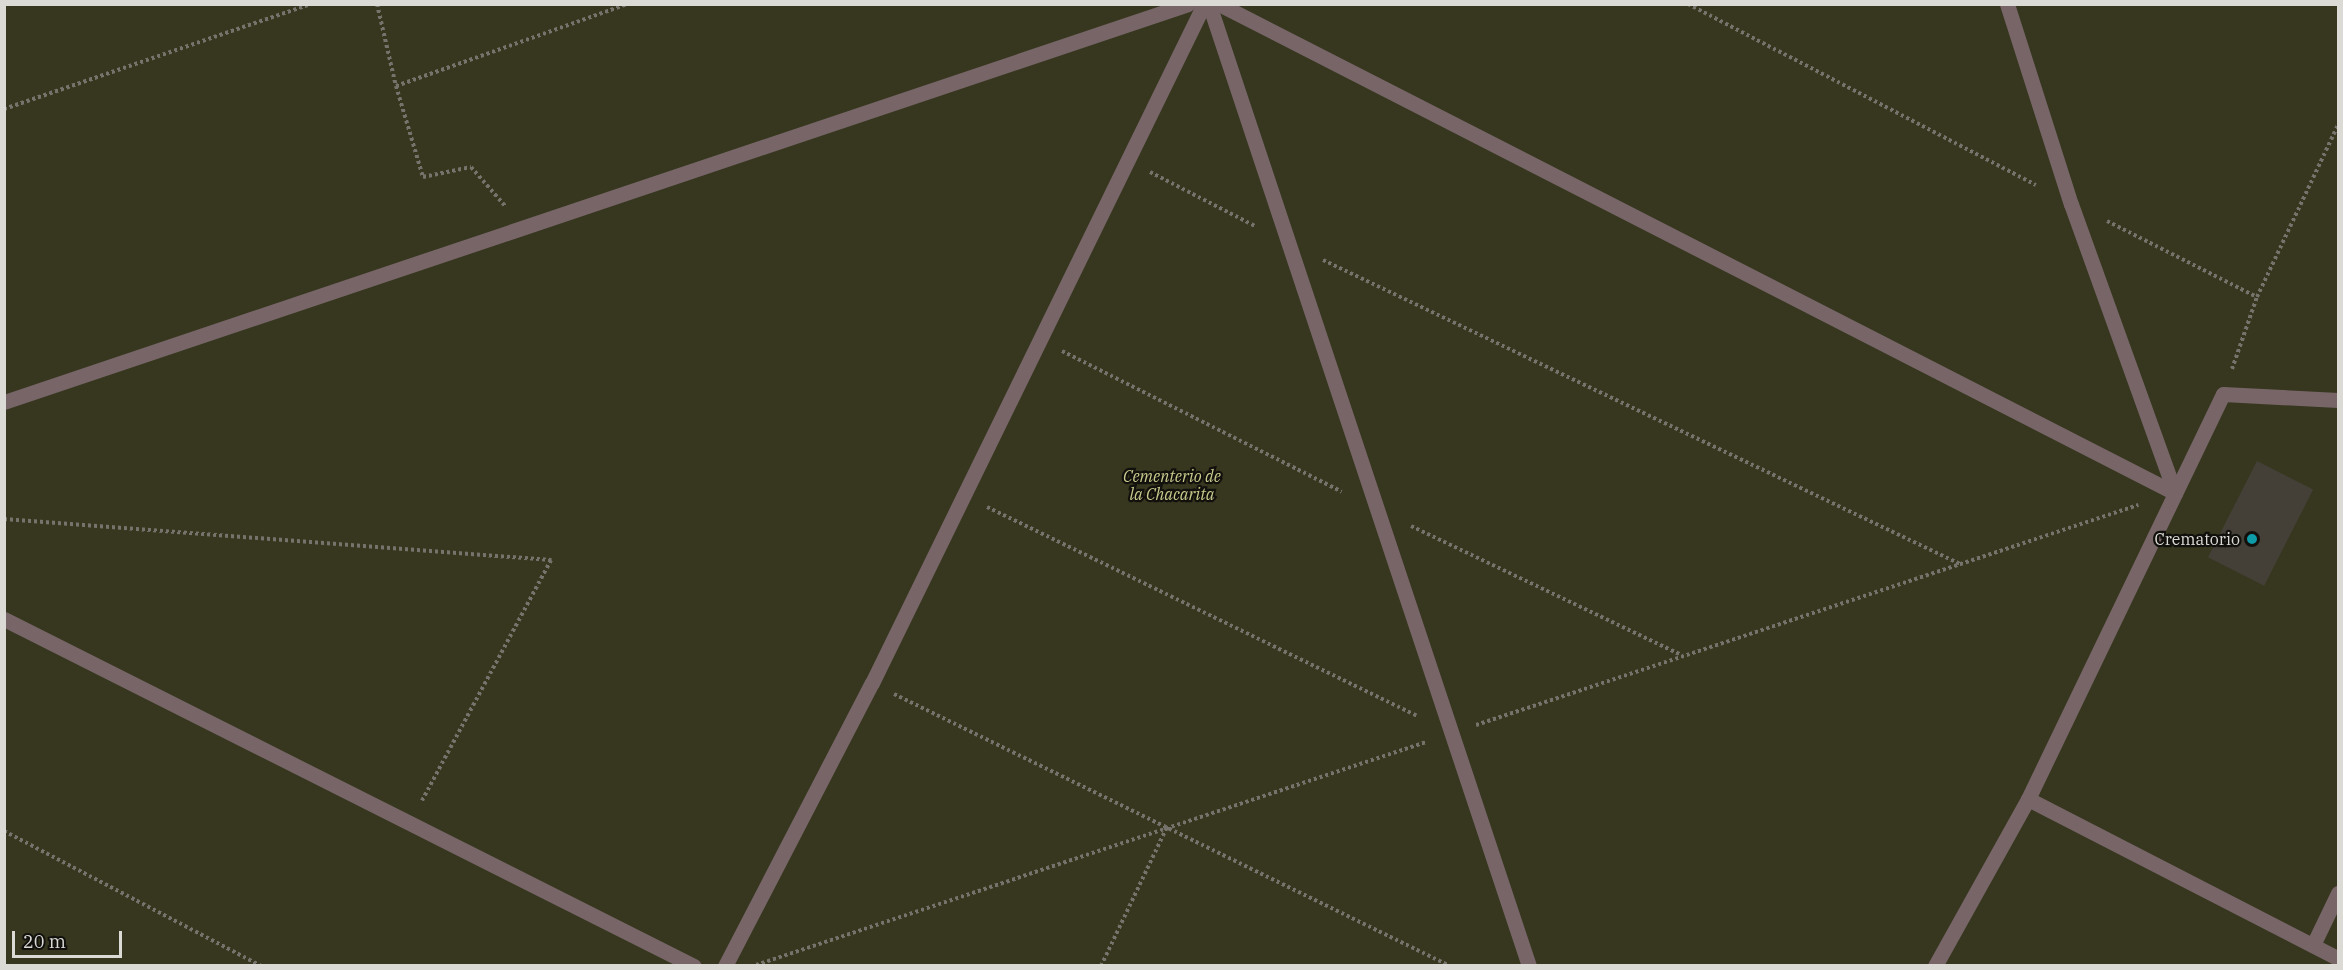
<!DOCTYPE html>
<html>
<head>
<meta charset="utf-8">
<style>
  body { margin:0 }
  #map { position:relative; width:2343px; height:970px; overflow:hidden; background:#2b271f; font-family:"IBM Plex Serif",serif }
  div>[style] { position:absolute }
  .green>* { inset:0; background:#36371e; transform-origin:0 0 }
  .building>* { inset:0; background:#444038; transform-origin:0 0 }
  .path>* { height:4px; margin-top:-2px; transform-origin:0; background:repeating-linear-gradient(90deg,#76736c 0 3px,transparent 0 6px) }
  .minor>* { height:15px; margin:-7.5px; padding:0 7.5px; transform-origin:7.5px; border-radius:7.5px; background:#776568 }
  .dots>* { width:16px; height:16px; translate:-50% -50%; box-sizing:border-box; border:3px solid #12100d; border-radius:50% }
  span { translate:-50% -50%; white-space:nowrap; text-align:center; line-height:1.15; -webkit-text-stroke:4.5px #12100d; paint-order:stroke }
  .park-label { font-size:16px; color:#c8cb8c; font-style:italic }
  .poi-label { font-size:16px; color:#dcdad5 }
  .right { translate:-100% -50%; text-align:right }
  .frame { position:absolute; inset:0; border:6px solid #dcdad5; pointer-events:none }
  .scale { position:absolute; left:12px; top:931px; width:110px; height:27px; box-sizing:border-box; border:3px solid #dcdad5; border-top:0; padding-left:8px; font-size:18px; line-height:21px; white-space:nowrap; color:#dcdad5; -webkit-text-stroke:4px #12100d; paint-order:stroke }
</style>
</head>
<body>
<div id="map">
  <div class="green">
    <i style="left:5px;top:5px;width:2333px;height:960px"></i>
  </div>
  <div class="building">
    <i style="left:2257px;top:461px;width:63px;height:108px;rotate:27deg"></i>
  </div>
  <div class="path">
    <i style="left:377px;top:4px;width:84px;rotate:77deg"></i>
    <i style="left:396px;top:86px;width:95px;rotate:73.5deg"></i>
    <i style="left:423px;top:177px;width:49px;rotate:-11.8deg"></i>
    <i style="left:471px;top:167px;width:53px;rotate:48.8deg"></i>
    <i style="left:1688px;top:4px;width:392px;rotate:27.5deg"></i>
    <i style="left:396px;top:86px;width:245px;rotate:-19.5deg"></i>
    <i style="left:4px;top:109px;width:324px;rotate:-18.9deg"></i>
    <i style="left:1150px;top:172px;width:118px;rotate:27.2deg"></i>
    <i style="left:2107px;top:221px;width:168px;rotate:26.9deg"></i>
    <i style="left:1323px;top:260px;width:706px;rotate:25.51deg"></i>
    <i style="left:1062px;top:351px;width:313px;rotate:26.7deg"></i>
    <i style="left:2232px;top:369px;width:76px;rotate:-70.9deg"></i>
    <i style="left:2257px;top:297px;width:190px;rotate:-64.8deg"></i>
    <i style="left:987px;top:507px;width:479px;rotate:25.9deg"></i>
    <i style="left:4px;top:519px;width:549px;rotate:4.29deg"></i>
    <i style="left:551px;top:560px;width:273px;rotate:118.2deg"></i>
    <i style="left:1411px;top:526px;width:301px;rotate:25.5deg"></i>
    <i style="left:894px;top:694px;width:619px;rotate:26.07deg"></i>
    <i style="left:1476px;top:725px;width:698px;rotate:-18.38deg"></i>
    <i style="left:4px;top:831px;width:290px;rotate:27.7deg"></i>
    <i style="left:756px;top:965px;width:706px;rotate:-18.41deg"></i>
    <i style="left:1101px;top:966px;width:152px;rotate:-64.6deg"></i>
  </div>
  <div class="minor">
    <i style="left:1209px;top:4px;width:1014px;rotate:71.6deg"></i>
    <i style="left:1219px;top:4px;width:1074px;rotate:27.09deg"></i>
    <i style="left:2007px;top:4px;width:210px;rotate:72.3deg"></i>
    <i style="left:2071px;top:204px;width:307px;rotate:70.2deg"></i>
    <i style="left:4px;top:402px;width:1249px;rotate:-18.58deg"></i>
    <i style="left:4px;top:619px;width:772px;rotate:26.7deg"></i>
    <i style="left:2028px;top:799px;width:348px;rotate:27.2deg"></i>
    <i style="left:2313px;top:945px;width:58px;rotate:-64.3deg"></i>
    <i style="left:725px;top:966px;width:319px;rotate:-62.6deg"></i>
    <i style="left:872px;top:683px;width:756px;rotate:-63.94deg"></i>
    <i style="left:1935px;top:966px;width:191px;rotate:-60.9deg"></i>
    <i style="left:2028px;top:799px;width:449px;rotate:-64.3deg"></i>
    <i style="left:2223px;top:394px;width:115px;rotate:3deg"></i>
  </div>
  <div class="dots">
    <i style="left:2252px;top:539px;background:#0f9aa8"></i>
  </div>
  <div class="park-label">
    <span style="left:1172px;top:485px">Cementerio de<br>la Chacarita</span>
  </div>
  <div class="poi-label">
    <span class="right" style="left:2240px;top:539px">Crematorio</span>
  </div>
  <div class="frame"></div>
  <div class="scale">20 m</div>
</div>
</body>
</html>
